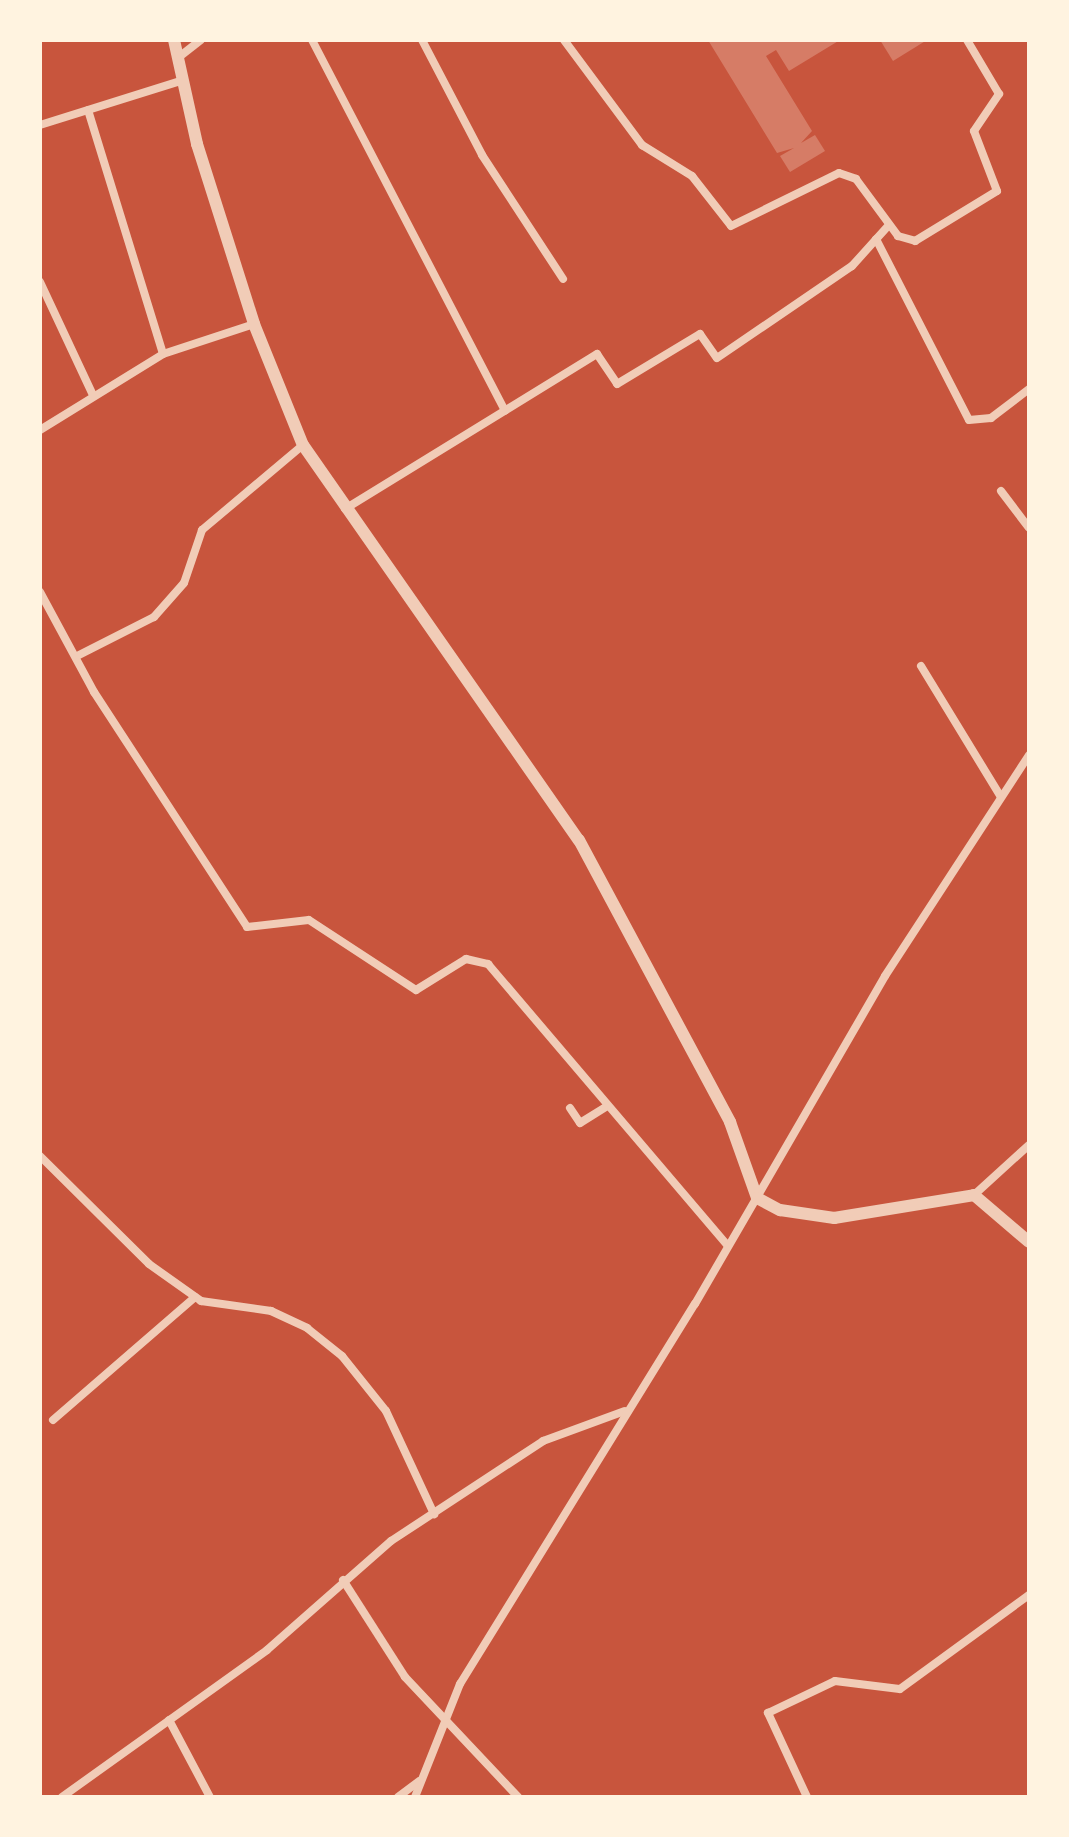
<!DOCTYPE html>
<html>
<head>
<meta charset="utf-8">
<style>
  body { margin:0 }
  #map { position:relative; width:1069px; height:1837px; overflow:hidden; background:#c8553d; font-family:"Sofia Sans Condensed",sans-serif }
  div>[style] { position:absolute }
  .building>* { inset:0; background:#d67c66 }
  .minor>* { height:8px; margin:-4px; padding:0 4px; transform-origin:4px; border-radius:4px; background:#f1ccb7 }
  .tertiary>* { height:12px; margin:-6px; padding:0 6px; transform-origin:6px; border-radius:6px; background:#f1ccb7 }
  span { translate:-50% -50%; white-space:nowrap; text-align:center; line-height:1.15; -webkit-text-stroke:8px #fff3e0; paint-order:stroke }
  .frame { position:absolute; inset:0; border:42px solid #fff3e0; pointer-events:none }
</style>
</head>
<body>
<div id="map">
  <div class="building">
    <i style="clip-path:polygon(708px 40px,840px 40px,789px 71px,776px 50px,766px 56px,812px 131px,801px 143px,815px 135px,825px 151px,790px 172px,780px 156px,794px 148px,777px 153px)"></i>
    <i style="clip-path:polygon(880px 40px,927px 40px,893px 61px)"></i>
  </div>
  <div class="minor">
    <i style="left:312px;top:40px;width:418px;rotate:62.5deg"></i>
    <i style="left:422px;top:40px;width:130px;rotate:62.4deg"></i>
    <i style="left:482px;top:155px;width:148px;rotate:56.8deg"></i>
    <i style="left:564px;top:40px;width:131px;rotate:53.4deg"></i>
    <i style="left:642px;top:145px;width:59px;rotate:31.8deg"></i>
    <i style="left:692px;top:176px;width:63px;rotate:52deg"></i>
    <i style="left:731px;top:226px;width:120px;rotate:-26.1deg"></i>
    <i style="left:839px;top:173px;width:18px;rotate:19deg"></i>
    <i style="left:856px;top:179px;width:71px;rotate:53.6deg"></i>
    <i style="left:898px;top:236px;width:18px;rotate:16deg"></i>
    <i style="left:915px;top:241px;width:96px;rotate:-31.4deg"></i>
    <i style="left:997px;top:191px;width:64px;rotate:-111deg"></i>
    <i style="left:974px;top:131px;width:45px;rotate:-56deg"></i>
    <i style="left:999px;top:94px;width:63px;rotate:-120.7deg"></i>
    <i style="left:179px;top:57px;width:28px;rotate:-38deg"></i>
    <i style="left:88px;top:110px;width:255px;rotate:72.9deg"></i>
    <i style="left:40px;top:125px;width:151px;rotate:-17.4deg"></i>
    <i style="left:876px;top:239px;width:203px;rotate:62.8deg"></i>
    <i style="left:969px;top:420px;width:22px;rotate:-5deg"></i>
    <i style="left:991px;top:418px;width:48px;rotate:-37.3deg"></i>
    <i style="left:40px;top:282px;width:125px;rotate:64.9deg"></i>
    <i style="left:40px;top:430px;width:145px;rotate:-31.7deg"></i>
    <i style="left:163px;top:354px;width:96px;rotate:-18.2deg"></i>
    <i style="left:1001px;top:491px;width:46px;rotate:52.9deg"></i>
    <i style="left:345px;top:509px;width:296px;rotate:-31.6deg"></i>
    <i style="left:597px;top:354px;width:36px;rotate:56deg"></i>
    <i style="left:617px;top:384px;width:97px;rotate:-31.1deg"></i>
    <i style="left:700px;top:334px;width:29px;rotate:55deg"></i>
    <i style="left:717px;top:358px;width:163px;rotate:-34.3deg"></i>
    <i style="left:852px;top:266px;width:54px;rotate:-48deg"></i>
    <i style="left:40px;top:592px;width:114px;rotate:61.6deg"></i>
    <i style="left:94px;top:692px;width:280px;rotate:56.9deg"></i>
    <i style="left:247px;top:927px;width:62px;rotate:-6.4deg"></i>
    <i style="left:309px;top:920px;width:128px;rotate:33.2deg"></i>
    <i style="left:416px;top:990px;width:59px;rotate:-31.8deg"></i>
    <i style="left:466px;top:959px;width:23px;rotate:13deg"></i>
    <i style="left:488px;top:964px;width:370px;rotate:49.6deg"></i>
    <i style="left:79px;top:655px;width:84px;rotate:-26.9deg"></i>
    <i style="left:154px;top:617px;width:45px;rotate:-48.6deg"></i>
    <i style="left:184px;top:583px;width:56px;rotate:-71.2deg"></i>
    <i style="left:202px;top:530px;width:132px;rotate:-40.1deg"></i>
    <i style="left:921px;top:666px;width:153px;rotate:58.6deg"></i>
    <i style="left:570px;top:1108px;width:18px;rotate:56deg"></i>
    <i style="left:580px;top:1123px;width:32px;rotate:-32deg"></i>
    <i style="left:40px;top:1156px;width:153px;rotate:44.7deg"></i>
    <i style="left:149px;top:1264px;width:64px;rotate:35.4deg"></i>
    <i style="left:201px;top:1301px;width:71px;rotate:8.1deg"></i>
    <i style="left:271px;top:1311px;width:40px;rotate:25deg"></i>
    <i style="left:307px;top:1328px;width:45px;rotate:38.7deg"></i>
    <i style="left:342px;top:1356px;width:70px;rotate:51.3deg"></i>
    <i style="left:386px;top:1411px;width:114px;rotate:65deg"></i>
    <i style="left:974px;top:1195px;width:74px;rotate:-42.3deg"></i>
    <i style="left:53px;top:1420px;width:188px;rotate:-40.9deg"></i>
    <i style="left:343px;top:1580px;width:115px;rotate:57.4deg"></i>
    <i style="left:405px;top:1677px;width:165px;rotate:46.7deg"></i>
    <i style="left:169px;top:1720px;width:87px;rotate:62deg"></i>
    <i style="left:62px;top:1797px;width:252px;rotate:-35.6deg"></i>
    <i style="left:267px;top:1650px;width:165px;rotate:-41.3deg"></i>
    <i style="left:391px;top:1541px;width:182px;rotate:-33.3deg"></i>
    <i style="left:543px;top:1441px;width:87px;rotate:-20.1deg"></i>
    <i style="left:398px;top:1797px;width:26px;rotate:-37deg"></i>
    <i style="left:415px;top:1797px;width:122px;rotate:-68.3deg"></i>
    <i style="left:460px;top:1684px;width:447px;rotate:-58.3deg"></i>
    <i style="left:695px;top:1304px;width:379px;rotate:-59.9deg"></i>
    <i style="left:885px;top:976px;width:264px;rotate:-56.9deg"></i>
    <i style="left:807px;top:1797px;width:93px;rotate:-114.9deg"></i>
    <i style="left:768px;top:1713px;width:74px;rotate:-25.5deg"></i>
    <i style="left:835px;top:1681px;width:65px;rotate:7deg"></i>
    <i style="left:900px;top:1689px;width:160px;rotate:-36.1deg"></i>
  </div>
  <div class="tertiary">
    <i style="left:174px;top:40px;width:107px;rotate:77.5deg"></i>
    <i style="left:197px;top:144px;width:189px;rotate:72.4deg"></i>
    <i style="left:254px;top:324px;width:131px;rotate:68deg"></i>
    <i style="left:303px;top:445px;width:482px;rotate:55.1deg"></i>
    <i style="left:579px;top:840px;width:320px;rotate:61.8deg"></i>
    <i style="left:730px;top:1122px;width:81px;rotate:70.4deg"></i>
    <i style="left:757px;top:1198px;width:26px;rotate:28deg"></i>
    <i style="left:780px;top:1210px;width:55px;rotate:8.4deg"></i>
    <i style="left:834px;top:1218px;width:142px;rotate:-9.3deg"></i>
    <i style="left:974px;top:1195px;width:72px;rotate:40.5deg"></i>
  </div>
  <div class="frame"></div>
</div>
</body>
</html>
